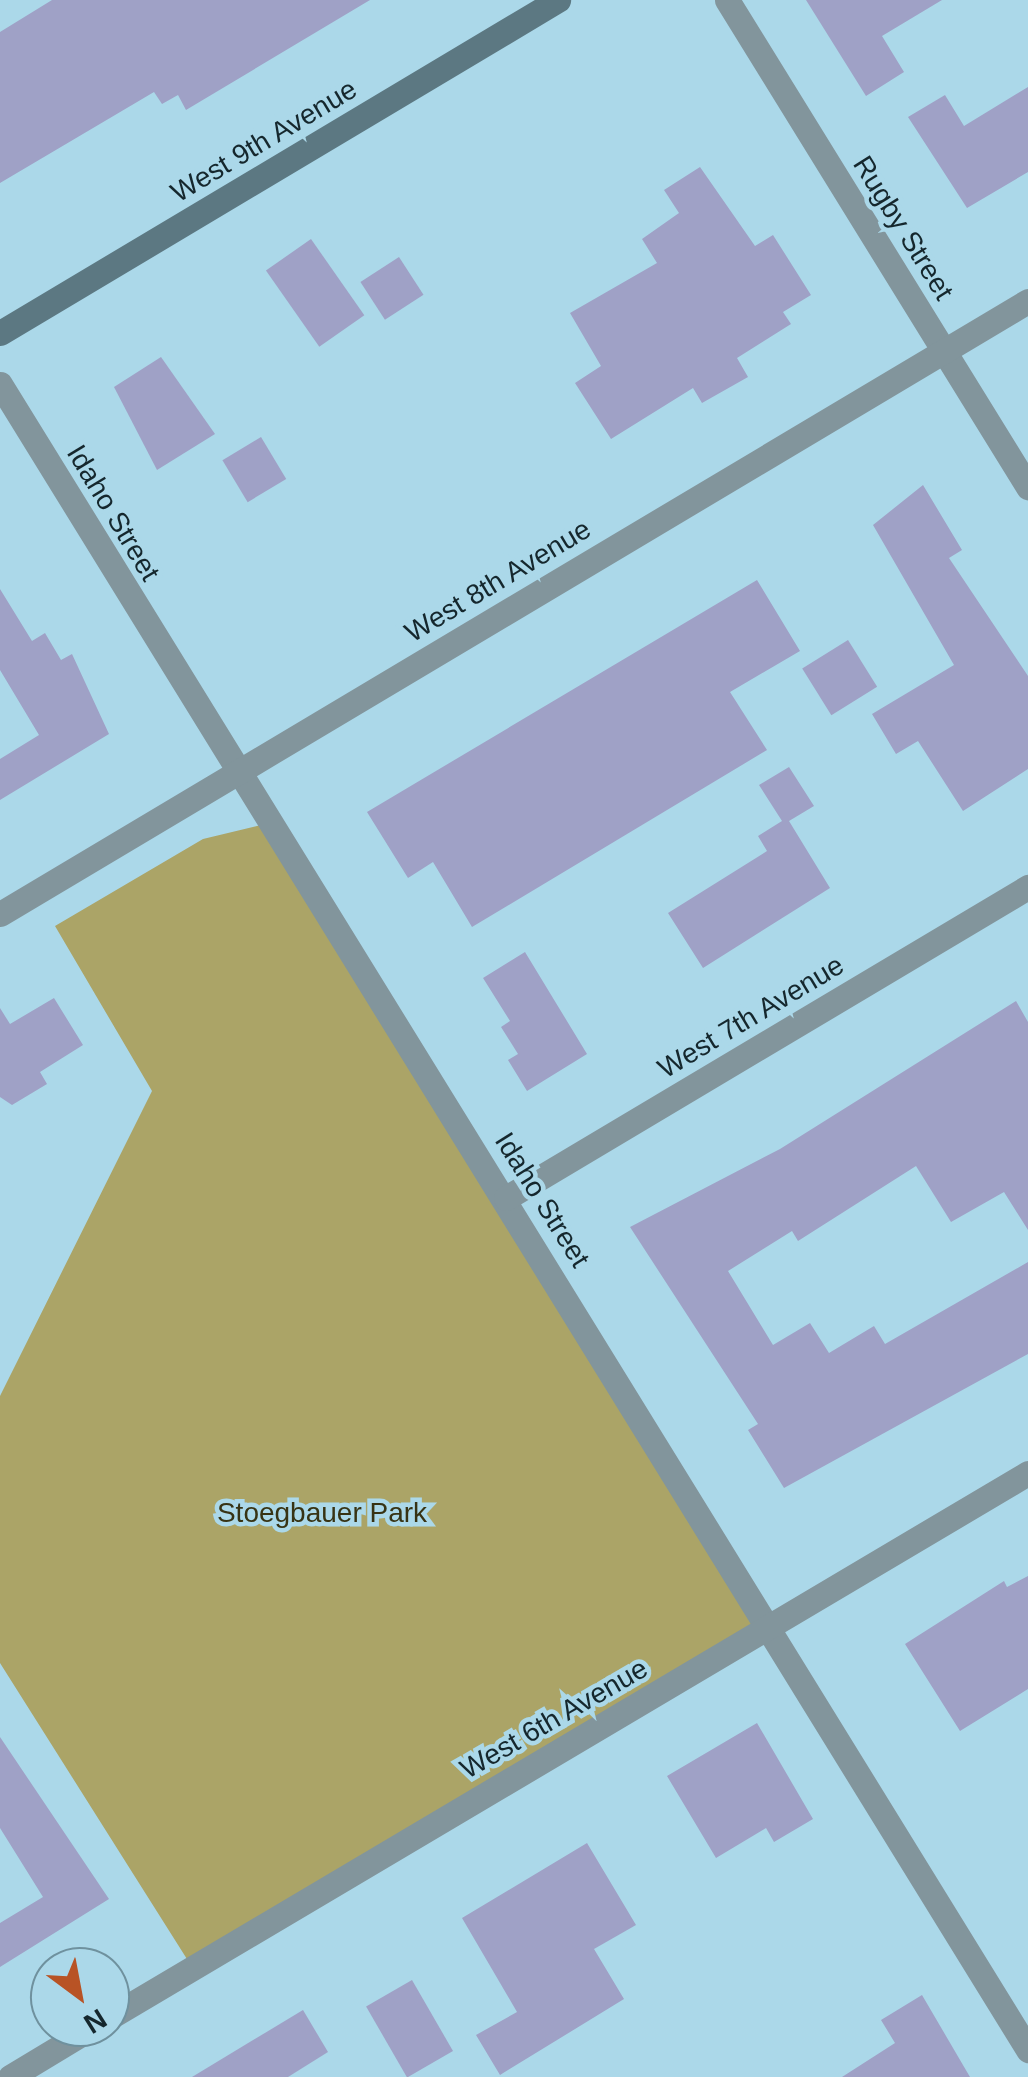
<!DOCTYPE html>
<html>
<head>
<meta charset="utf-8">
<style>
  body { margin:0 }
  #map { position:relative; width:1028px; height:2077px; overflow:hidden; background:#abd8e9; font-family:Arial,sans-serif }
  div>[style] { position:absolute }
  .green>* { inset:0; background:#aba467 }
  .building>* { inset:0; background:#9fa1c6; transform-origin:0 0 }
  .minor>* { height:25px; margin:-12.5px; padding:0 12.5px; transform-origin:12.5px; border-radius:12.5px; background:#82959c }
  .secondary>* { height:25px; margin:-12.5px; padding:0 12.5px; transform-origin:12.5px; border-radius:12.5px; background:#5c7882 }
  span { translate:-50% -50%; white-space:nowrap; text-align:center; line-height:1.15; -webkit-text-stroke:9px #abd8e9; paint-order:stroke }
  .street-label { font-size:28px; color:#15272d }
  .park-label { font-size:28px; color:#373314 }
  .north { position:absolute; left:30px; top:1947px; width:100px; height:100px; box-sizing:border-box; background:#abd8e9; border:2px solid #6f919e; border-radius:50%; rotate:148deg; font-size:28px; font-weight:700; line-height:40px; text-align:center; color:#15272d }
  .north::after { content:''; display:block; margin:auto; width:35px; height:45px; background:#b85325; clip-path:polygon(50% 0,100% 100%,50% 72%,0 100%) }
</style>
</head>
<body>
<div id="map">
  <div class="green">
    <i style="clip-path:polygon(269px 823px,771px 1626px,192px 1967px,0 1663px,0 1396px,152px 1091px,55px 926px,203px 839px)"></i>
  </div>
  <div class="building">
    <i style="clip-path:polygon(52px 0,370px 0,186px 110px,178px 95px,162px 104px,154px 92px,0 183px,0 32px)"></i>
    <i style="clip-path:polygon(806px 0,942px 0,882px 36px,904px 72px,866px 96px)"></i>
    <i style="clip-path:polygon(1028px 87px,1028px 172px,967px 208px,908px 117px,945px 95px,964px 126px)"></i>
    <i style="clip-path:polygon(700px 167px,755px 246px,773px 235px,811px 295px,783px 312px,791px 324px,737px 358px,748px 377px,702px 403px,693px 388px,611px 439px,575px 383px,601px 366px,570px 313px,657px 263px,642px 239px,679px 213px,664px 190px)"></i>
    <i style="left:311px;top:239px;width:93px;height:55px;rotate:55deg"></i>
    <i style="left:399px;top:257px;width:45px;height:46px;rotate:57deg"></i>
    <i style="clip-path:polygon(161px 357px,215px 434px,157px 470px,114px 387px)"></i>
    <i style="left:261px;top:437px;width:49px;height:45px;rotate:59deg"></i>
    <i style="clip-path:polygon(923px 485px,962px 550px,949px 558px,1028px 676px,1028px 769px,963px 811px,918px 741px,896px 754px,872px 714px,954px 665px,873px 525px)"></i>
    <i style="clip-path:polygon(757px 580px,800px 651px,730px 692px,767px 750px,472px 927px,433px 862px,408px 878px,367px 812px)"></i>
    <i style="clip-path:polygon(0 589px,32px 641px,45px 633px,61px 660px,72px 654px,109px 734px,0 800px,0 759px,39px 735px,0 670px)"></i>
    <i style="left:848px;top:640px;width:55px;height:54px;rotate:58deg"></i>
    <i style="clip-path:polygon(789px 767px,814px 806px,789px 821px,830px 888px,703px 968px,668px 913px,767px 851px,758px 836px,782px 821px,759px 785px)"></i>
    <i style="clip-path:polygon(525px 952px,587px 1054px,527px 1091px,508px 1060px,518px 1054px,501px 1027px,510px 1021px,483px 978px)"></i>
    <i style="clip-path:polygon(54px 998px,83px 1045px,40px 1072px,47px 1084px,12px 1105px,0 1097px,0 1008px,10px 1024px)"></i>
    <i style="clip-path:polygon(1016px 1001px,1028px 1022px,1028px 1230px,1004px 1192px,951px 1222px,916px 1166px,798px 1241px,792px 1231px,728px 1271px,773px 1345px,810px 1323px,829px 1353px,874px 1326px,885px 1344px,1028px 1262px,1028px 1354px,784px 1488px,748px 1430px,758px 1424px,630px 1227px,780px 1149px)"></i>
    <i style="clip-path:polygon(1028px 1576px,1028px 1689px,960px 1731px,905px 1644px,1004px 1581px,1007px 1587px)"></i>
    <i style="clip-path:polygon(757px 1723px,813px 1819px,774px 1842px,766px 1828px,716px 1858px,667px 1776px)"></i>
    <i style="clip-path:polygon(0 1737px,109px 1899px,0 1967px,0 1923px,43px 1897px,0 1828px)"></i>
    <i style="clip-path:polygon(587px 1843px,636px 1925px,594px 1949px,624px 1999px,500px 2075px,476px 2035px,517px 2012px,462px 1918px)"></i>
    <i style="left:412px;top:1980px;width:82px;height:53px;rotate:60deg"></i>
    <i style="clip-path:polygon(922px 1995px,970px 2077px,842px 2077px,895px 2043px,881px 2020px)"></i>
    <i style="clip-path:polygon(303px 2010px,328px 2052px,288px 2077px,192px 2077px)"></i>
  </div>
  <div class="minor">
    <i style="left:727px;top:0;width:573px;rotate:58.28deg"></i>
    <i style="left:0;top:384px;width:1958px;rotate:58.32deg"></i>
    <i style="left:0;top:914px;width:1197px;rotate:-30.81deg"></i>
    <i style="left:506px;top:1198px;width:608px;rotate:-30.79deg"></i>
    <i style="left:110px;top:2017px;width:1067px;rotate:-30.65deg"></i>
    <i style="left:10px;top:2077px;width:97px;rotate:-31.1deg"></i>
  </div>
  <div class="secondary">
    <i style="left:0;top:333px;width:650px;rotate:-30.83deg"></i>
  </div>
  <div class="street-label">
    <span style="left:264px;top:141px;rotate:-31deg">West 9th Avenue</span>
    <span style="left:903px;top:228px;rotate:58deg">Rugby Street</span>
    <span style="left:113px;top:513px;rotate:59deg">Idaho Street</span>
    <span style="left:498px;top:581px;rotate:-31deg">West 8th Avenue</span>
    <span style="left:751px;top:1017px;rotate:-31deg">West 7th Avenue</span>
    <span style="left:542px;top:1200px;rotate:58deg">Idaho Street</span>
    <span style="left:554px;top:1719px;rotate:-30deg">West 6th Avenue</span>
  </div>
  <div class="park-label">
    <span style="left:322px;top:1513px">Stoegbauer Park</span>
  </div>
  <div class="north">N</div>
</div>
</body>
</html>
